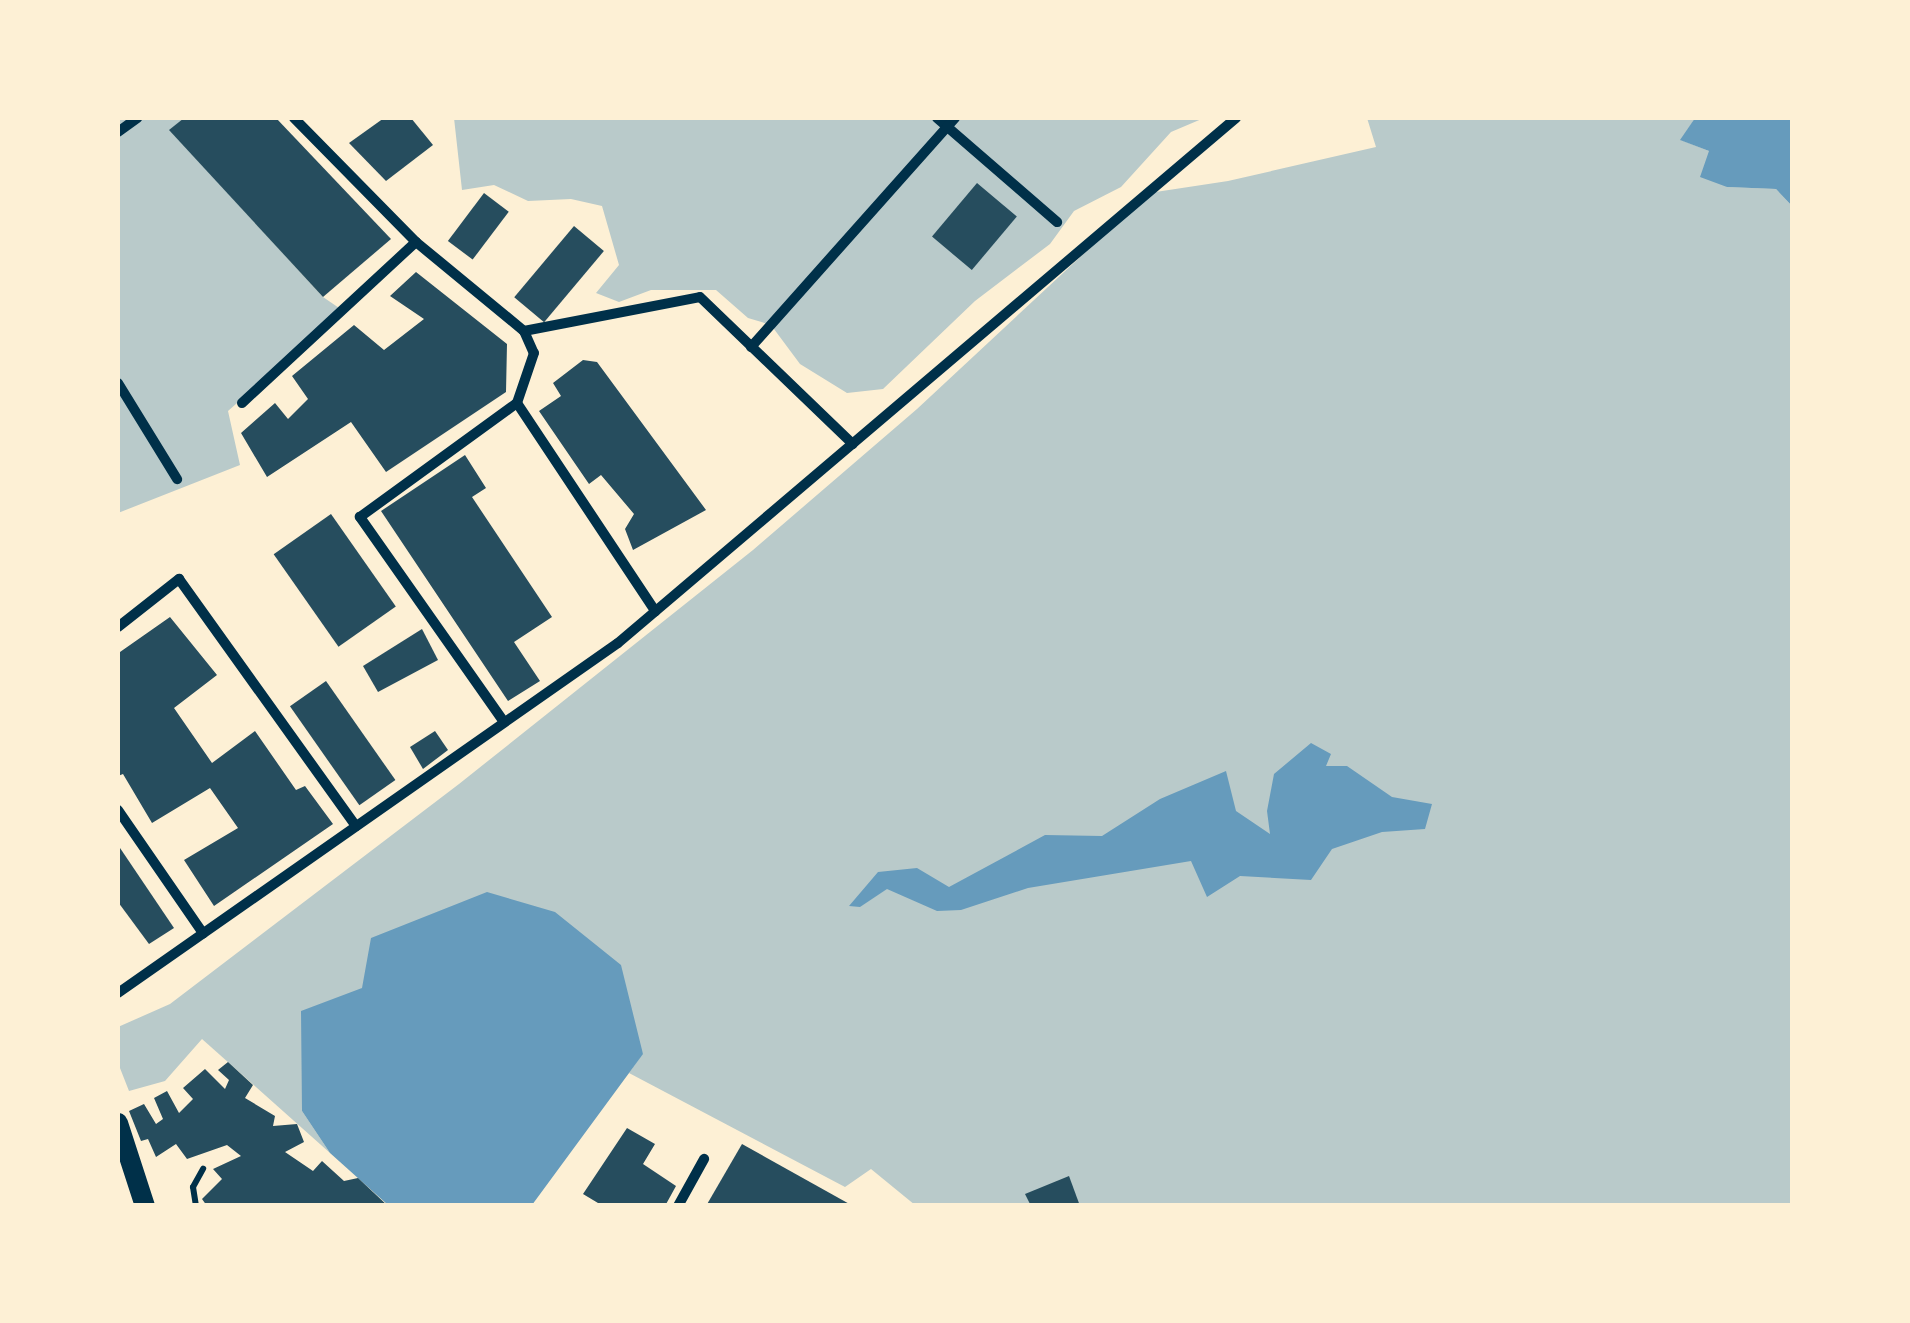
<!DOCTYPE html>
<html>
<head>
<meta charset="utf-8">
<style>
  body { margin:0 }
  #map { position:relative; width:1910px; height:1323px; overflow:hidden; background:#fdf0d5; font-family:"IBM Plex Sans",sans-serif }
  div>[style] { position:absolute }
  .green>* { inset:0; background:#b9caca }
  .water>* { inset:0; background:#669bbc }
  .building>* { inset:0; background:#264d5e; transform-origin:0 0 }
  .path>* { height:6px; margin:-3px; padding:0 3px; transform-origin:3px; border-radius:3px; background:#003049 }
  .minor>* { height:10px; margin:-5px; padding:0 5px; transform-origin:5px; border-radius:5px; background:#003049 }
  .secondary>* { height:20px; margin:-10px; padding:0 10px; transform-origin:10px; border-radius:10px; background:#003049 }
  span { translate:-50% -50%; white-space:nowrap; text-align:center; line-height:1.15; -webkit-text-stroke:9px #fdf0d5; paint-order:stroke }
  .frame { position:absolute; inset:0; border:120px solid #fdf0d5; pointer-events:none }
</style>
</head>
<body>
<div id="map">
  <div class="green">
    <i style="clip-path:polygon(118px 118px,184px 118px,170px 130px,323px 297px,342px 310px,228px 411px,240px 465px,118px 513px)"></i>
    <i style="clip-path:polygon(454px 118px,1204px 118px,1171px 132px,1121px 187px,1074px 211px,1050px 244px,975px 301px,883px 389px,847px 393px,800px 364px,771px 325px,748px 318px,716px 290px,651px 290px,619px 302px,596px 293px,619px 265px,602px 206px,571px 199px,528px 201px,494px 185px,462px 190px)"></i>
    <i style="clip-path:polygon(1367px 118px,1695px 118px,1681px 140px,1709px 151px,1727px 187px,1776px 189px,1792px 206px,1792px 1205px,915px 1205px,871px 1169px,845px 1187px,629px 1073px,643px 1053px,362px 988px,302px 1111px,330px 1153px,202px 1039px,165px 1081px,129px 1091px,118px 1063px,118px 1027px,170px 1004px,459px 784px,753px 550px,917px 409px,1149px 193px,1228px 181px,1376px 147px)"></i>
  </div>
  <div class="water">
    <i style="clip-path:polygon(1695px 118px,1792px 118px,1792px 206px,1776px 189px,1727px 187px,1700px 177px,1709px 151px,1680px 140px)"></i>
    <i style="clip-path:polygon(1311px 743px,1331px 754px,1326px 766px,1347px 766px,1392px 797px,1432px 804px,1425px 829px,1382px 832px,1332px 849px,1311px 880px,1240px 876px,1207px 897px,1191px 861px,1028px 888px,961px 910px,937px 911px,887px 889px,860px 907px,849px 906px,878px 872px,917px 868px,949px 887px,1045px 835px,1102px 836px,1160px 799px,1226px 771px,1236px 811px,1270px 834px,1267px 811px,1274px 774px)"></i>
    <i style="clip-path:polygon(487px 892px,555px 912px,621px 965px,643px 1054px,532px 1205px,388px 1205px,330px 1153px,302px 1111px,301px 1011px,362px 988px,371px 938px)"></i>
  </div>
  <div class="building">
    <i style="clip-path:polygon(184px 118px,276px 118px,391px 239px,323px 297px,169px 130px)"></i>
    <i style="clip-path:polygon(384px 118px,411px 118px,433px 145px,386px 181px,349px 143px)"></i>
    <i style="left:977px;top:183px;width:52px;height:70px;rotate:40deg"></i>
    <i style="left:484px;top:193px;width:31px;height:60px;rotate:37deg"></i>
    <i style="left:574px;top:226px;width:39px;height:93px;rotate:40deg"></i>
    <i style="clip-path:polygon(416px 272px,507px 344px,506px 392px,386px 472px,351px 422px,267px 477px,241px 433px,275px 403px,288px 419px,308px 399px,292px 376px,354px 325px,384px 350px,424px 319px,390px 296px)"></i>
    <i style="clip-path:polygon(583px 360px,597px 362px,706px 510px,633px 550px,625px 529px,634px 514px,601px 475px,589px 484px,539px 411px,561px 396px,553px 383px)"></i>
    <i style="clip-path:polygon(465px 455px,486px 488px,472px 497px,552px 617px,514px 642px,540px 681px,508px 701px,381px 511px)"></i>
    <i style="left:331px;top:514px;width:113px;height:70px;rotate:55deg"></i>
    <i style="clip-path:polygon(170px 617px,217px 675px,174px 708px,212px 763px,255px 731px,296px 790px,305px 786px,333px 824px,214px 906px,184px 860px,238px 828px,210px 788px,152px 823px,123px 774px,118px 776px,118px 649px,120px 652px)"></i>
    <i style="clip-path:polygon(422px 629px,438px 660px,378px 692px,363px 666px)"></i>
    <i style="left:326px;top:681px;width:121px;height:44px;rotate:55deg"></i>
    <i style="clip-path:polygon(435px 731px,448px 750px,423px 769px,410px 747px)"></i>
    <i style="clip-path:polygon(118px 845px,174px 928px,149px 944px,118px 902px)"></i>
    <i style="clip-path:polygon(228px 1062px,253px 1085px,245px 1098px,275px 1116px,273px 1126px,297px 1124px,304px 1142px,285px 1152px,313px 1171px,322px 1161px,344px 1181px,358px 1178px,388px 1206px,207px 1206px,202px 1199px,222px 1179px,213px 1169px,241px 1156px,227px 1145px,187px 1159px,176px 1144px,156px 1157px,148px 1139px,141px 1141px,129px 1111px,144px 1104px,156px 1124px,163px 1119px,154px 1098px,167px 1091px,179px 1113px,193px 1099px,183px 1088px,205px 1069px,225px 1089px,229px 1080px,218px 1070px)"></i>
    <i style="clip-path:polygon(627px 1128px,655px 1144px,643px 1164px,676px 1186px,665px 1206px,603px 1206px,583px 1194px)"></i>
    <i style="clip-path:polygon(742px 1144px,853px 1206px,706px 1206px)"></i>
    <i style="clip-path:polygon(1069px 1176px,1080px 1206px,1031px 1206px,1025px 1194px)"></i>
  </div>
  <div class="path">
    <i style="left:196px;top:1206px;width:19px;rotate:-99deg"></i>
    <i style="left:193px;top:1187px;width:21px;rotate:-61deg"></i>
  </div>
  <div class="minor">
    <i style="left:294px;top:118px;width:174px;rotate:45.5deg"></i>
    <i style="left:416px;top:242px;width:140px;rotate:39.5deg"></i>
    <i style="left:524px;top:331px;width:24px;rotate:66deg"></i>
    <i style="left:534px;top:353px;width:53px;rotate:108.8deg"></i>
    <i style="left:937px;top:118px;width:159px;rotate:40.9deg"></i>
    <i style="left:118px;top:132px;width:24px;rotate:-36deg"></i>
    <i style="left:524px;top:331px;width:179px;rotate:-10.9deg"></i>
    <i style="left:700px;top:297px;width:212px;rotate:43.9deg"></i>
    <i style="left:751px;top:347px;width:307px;rotate:-48.3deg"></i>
    <i style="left:118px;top:383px;width:113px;rotate:58.4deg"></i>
    <i style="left:242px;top:403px;width:237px;rotate:-42.8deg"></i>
    <i style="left:118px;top:627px;width:78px;rotate:-38.2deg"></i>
    <i style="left:179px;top:579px;width:304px;rotate:54.4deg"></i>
    <i style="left:504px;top:722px;width:251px;rotate:-125.1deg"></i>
    <i style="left:360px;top:517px;width:194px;rotate:-36deg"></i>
    <i style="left:517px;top:403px;width:250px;rotate:56.4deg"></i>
    <i style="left:118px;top:810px;width:150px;rotate:55.4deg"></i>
    <i style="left:118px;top:993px;width:610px;rotate:-34.99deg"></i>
    <i style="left:618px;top:643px;width:811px;rotate:-40.35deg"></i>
    <i style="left:678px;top:1206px;width:54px;rotate:-61deg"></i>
  </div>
  <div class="secondary">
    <i style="left:118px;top:1123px;width:87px;rotate:72deg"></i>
  </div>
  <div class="frame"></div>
</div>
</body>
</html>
